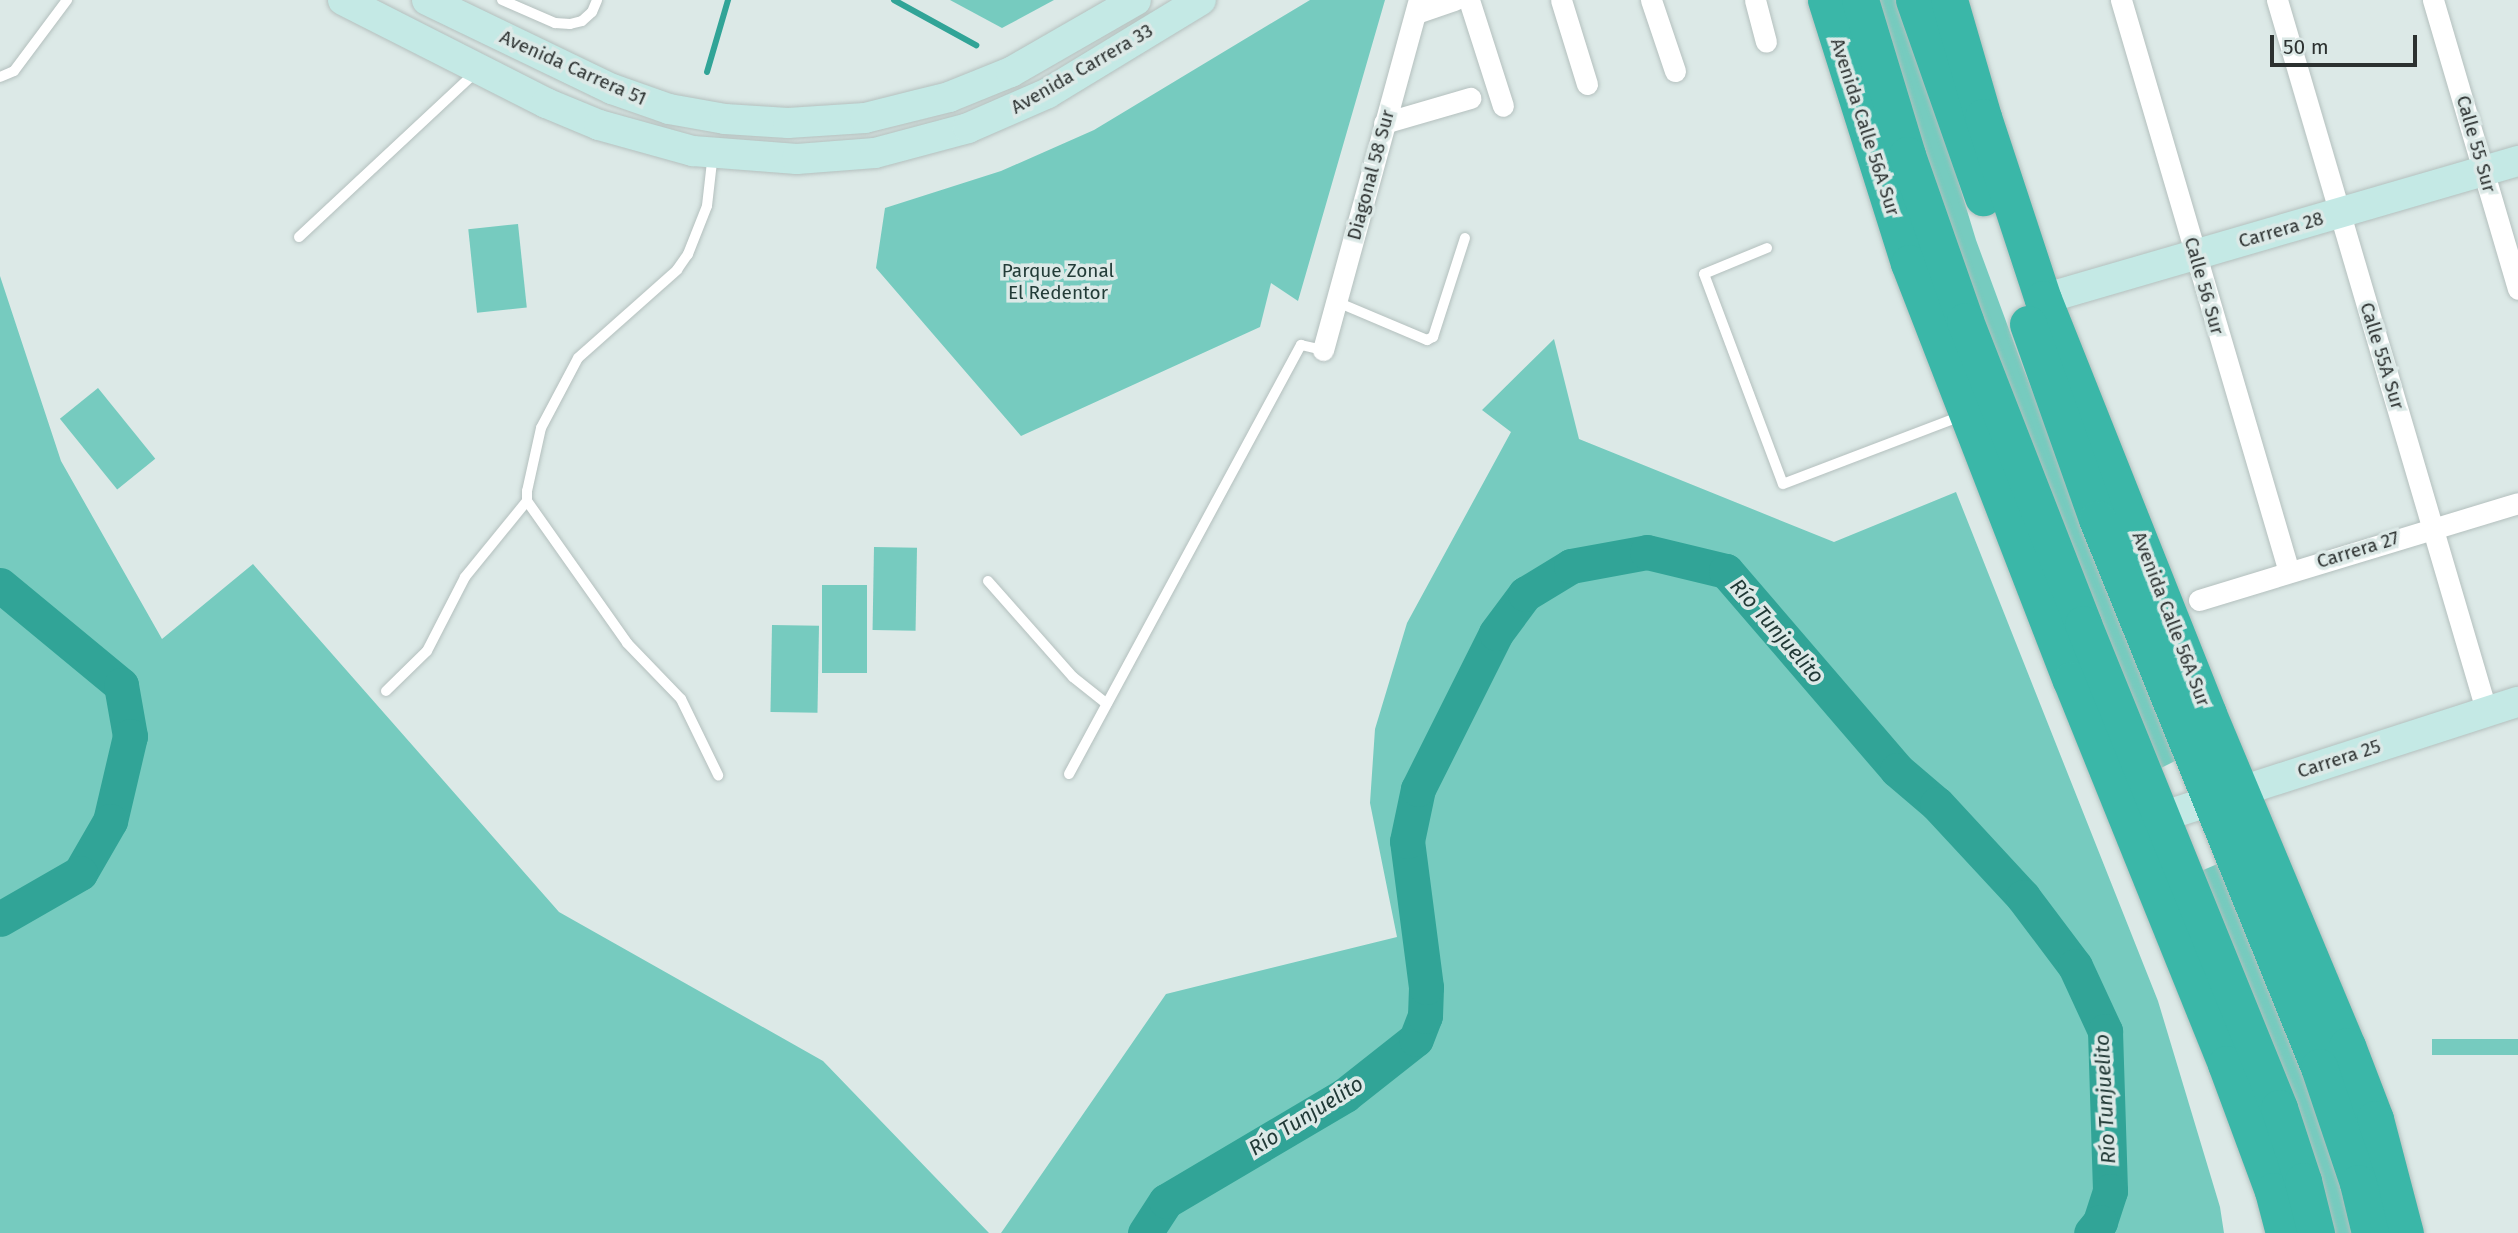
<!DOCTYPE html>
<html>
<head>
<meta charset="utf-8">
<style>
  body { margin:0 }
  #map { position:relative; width:2518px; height:1233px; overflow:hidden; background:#dce9e7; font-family:"Fira Sans",sans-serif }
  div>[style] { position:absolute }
  .green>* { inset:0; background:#76cbbf; transform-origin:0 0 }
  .stream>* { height:6px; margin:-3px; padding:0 3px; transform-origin:3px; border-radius:3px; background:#31a497 }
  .river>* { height:35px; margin:-17.5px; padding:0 17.5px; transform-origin:17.5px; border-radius:17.5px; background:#31a497 }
  .roads { filter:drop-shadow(0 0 2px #b4c0be) drop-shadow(0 0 2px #b4c0be) }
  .lane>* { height:10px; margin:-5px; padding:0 5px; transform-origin:5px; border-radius:5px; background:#fff }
  .street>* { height:21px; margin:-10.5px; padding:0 10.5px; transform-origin:10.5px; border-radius:10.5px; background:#fff }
  .secondary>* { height:30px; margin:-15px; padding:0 15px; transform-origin:15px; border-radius:15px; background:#c4e9e5 }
  .highway>* { height:37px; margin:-18.5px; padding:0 18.5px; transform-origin:18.5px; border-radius:18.5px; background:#3ab7a8 }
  span { translate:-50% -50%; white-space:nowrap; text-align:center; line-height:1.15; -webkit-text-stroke:7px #dce9e7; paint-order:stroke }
  .street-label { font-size:19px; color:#2c3130 }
  .park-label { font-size:19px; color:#233c38 }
  .water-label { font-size:21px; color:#213936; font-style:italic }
  .scale { position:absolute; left:2270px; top:35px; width:147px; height:32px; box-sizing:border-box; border:4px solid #2c3130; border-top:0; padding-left:9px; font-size:21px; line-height:24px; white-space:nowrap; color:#2c3130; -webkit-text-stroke:5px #dce9e7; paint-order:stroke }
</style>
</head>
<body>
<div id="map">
  <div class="green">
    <i style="clip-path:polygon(950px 0,1054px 0,1002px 28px)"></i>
    <i style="clip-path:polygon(1310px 0,1385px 0,1298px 301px,1271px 283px,1260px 327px,1021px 436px,876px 268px,885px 208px,1001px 171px,1094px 130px)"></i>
    <i style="clip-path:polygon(1872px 0,1903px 0,1976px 240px,2024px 370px,2179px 759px,2161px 768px,1978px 329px)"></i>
    <i style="left:518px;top:224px;width:84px;height:50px;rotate:84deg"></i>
    <i style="clip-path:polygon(0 276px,61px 461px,162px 639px,253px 564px,559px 912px,823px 1061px,989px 1233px,0 1233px)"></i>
    <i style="clip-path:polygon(1554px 339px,1579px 439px,1834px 542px,1956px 492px,2158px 1001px,2220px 1207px,2224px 1233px,1001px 1233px,1166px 994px,1397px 937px,1370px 803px,1375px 729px,1407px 623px,1511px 432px,1482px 410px)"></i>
    <i style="left:98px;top:388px;width:91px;height:49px;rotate:51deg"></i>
    <i style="left:874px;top:547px;width:43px;height:83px;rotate:1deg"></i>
    <i style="left:822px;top:585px;width:45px;height:88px"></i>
    <i style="left:772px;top:625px;width:47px;height:87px;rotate:1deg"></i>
    <i style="clip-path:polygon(2222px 862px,2277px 995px,2359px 1233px,2326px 1233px,2194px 874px)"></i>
    <i style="left:2518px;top:1039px;width:16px;height:86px;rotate:90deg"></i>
  </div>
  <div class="stream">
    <i style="left:894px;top:0;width:94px;rotate:28.8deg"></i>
    <i style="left:707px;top:72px;width:75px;rotate:-73.7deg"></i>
  </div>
  <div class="river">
    <i style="left:0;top:585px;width:157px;rotate:39.6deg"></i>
    <i style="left:121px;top:685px;width:52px;rotate:80deg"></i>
    <i style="left:130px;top:736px;width:87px;rotate:103.2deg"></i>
    <i style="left:110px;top:821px;width:60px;rotate:120deg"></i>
    <i style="left:80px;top:873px;width:92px;rotate:150.1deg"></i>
    <i style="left:1145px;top:1233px;width:38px;rotate:-57deg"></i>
    <i style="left:1166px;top:1201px;width:208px;rotate:-30.6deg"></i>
    <i style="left:1345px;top:1095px;width:90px;rotate:-38.3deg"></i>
    <i style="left:1416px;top:1039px;width:25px;rotate:-69deg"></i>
    <i style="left:1425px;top:1016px;width:29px;rotate:-88deg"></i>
    <i style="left:1426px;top:987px;width:147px;rotate:-97.4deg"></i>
    <i style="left:1407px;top:841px;width:53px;rotate:-78.1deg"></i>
    <i style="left:1418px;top:789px;width:174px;rotate:-63.4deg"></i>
    <i style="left:1496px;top:633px;width:49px;rotate:-53.4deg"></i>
    <i style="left:1525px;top:594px;width:54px;rotate:-31.3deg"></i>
    <i style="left:1571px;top:566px;width:77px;rotate:-10.4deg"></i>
    <i style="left:1647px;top:552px;width:81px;rotate:13.5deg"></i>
    <i style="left:1726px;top:571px;width:262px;rotate:49.3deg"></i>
    <i style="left:1897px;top:770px;width:52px;rotate:40.4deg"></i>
    <i style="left:1937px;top:804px;width:127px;rotate:47.2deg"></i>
    <i style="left:2023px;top:897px;width:86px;rotate:53deg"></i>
    <i style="left:2075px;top:966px;width:72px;rotate:65.2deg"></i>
    <i style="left:2105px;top:1031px;width:160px;rotate:88.2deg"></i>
    <i style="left:2110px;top:1191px;width:33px;rotate:108deg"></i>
    <i style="left:2100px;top:1222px;width:14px;rotate:129deg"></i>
  </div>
  <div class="roads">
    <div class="lane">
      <i style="left:502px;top:0;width:58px;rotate:23.5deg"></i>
      <i style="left:555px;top:23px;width:15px;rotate:4deg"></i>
      <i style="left:570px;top:24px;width:12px;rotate:-14deg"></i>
      <i style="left:582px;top:21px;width:13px;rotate:-42deg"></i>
      <i style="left:592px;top:12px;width:13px;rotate:-67deg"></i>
      <i style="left:0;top:77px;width:15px;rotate:-23deg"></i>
      <i style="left:14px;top:71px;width:89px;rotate:-53.3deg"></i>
      <i style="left:713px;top:153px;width:53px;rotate:96.5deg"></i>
      <i style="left:707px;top:206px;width:52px;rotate:111.6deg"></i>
      <i style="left:688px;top:254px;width:19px;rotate:125deg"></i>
      <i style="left:677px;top:270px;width:132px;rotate:138.4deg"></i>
      <i style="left:578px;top:358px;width:79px;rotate:117.9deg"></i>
      <i style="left:541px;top:428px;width:65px;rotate:102.5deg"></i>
      <i style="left:527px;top:491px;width:10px;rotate:90deg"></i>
      <i style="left:527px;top:501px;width:174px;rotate:54.8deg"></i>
      <i style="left:627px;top:643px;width:78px;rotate:46deg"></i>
      <i style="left:681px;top:699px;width:85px;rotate:64deg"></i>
      <i style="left:299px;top:237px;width:242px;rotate:-43deg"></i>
      <i style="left:1767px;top:248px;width:68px;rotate:157.6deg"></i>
      <i style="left:1704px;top:274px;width:224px;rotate:69.4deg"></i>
      <i style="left:1783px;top:484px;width:191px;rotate:-20.9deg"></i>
      <i style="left:1337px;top:302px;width:98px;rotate:22.9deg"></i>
      <i style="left:1427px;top:340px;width:7px;rotate:-27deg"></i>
      <i style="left:1433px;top:337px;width:104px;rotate:-72.1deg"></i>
      <i style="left:988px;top:581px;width:128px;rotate:48.5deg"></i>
      <i style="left:1073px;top:677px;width:43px;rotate:38.5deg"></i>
      <i style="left:386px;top:691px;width:57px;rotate:-44.3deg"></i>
      <i style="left:427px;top:651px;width:83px;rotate:-62.8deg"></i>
      <i style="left:465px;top:577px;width:98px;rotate:-50.8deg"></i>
      <i style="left:1069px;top:774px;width:488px;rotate:-61.6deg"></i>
      <i style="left:1301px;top:345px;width:23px;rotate:13deg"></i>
    </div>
    <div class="street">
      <i style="left:1469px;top:0;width:111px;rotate:72.2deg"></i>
      <i style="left:1561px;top:0;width:88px;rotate:72.8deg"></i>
      <i style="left:1651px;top:0;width:75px;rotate:71.3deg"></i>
      <i style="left:1755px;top:0;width:43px;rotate:75.3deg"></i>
      <i style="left:2121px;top:0;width:596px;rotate:73.63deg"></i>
      <i style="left:2277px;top:0;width:743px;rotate:73.59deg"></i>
      <i style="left:2433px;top:0;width:301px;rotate:73.6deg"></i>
      <i style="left:1416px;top:13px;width:40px;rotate:-18.9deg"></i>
      <i style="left:1384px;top:123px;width:90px;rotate:-16.2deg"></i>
      <i style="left:1323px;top:350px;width:363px;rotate:-74.7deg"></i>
      <i style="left:2199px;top:600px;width:333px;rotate:-16.9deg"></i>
    </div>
    <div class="secondary">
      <i style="left:343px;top:0;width:228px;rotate:26.9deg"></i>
      <i style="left:546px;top:103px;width:57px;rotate:22.5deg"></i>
      <i style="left:599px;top:125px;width:98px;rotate:15.5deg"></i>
      <i style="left:693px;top:151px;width:104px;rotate:4.4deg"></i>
      <i style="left:797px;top:159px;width:78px;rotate:-4.4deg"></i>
      <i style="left:875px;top:153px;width:96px;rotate:-15deg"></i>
      <i style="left:968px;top:128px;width:87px;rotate:-23.6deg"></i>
      <i style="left:1048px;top:93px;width:179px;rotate:-31.3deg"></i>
      <i style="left:427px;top:0;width:205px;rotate:25.7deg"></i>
      <i style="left:612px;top:89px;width:60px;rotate:19.3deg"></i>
      <i style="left:669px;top:109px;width:57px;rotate:10.1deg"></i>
      <i style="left:725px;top:119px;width:63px;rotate:3.6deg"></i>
      <i style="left:788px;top:123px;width:77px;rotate:-3.7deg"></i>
      <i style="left:865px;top:118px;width:87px;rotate:-14deg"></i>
      <i style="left:949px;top:97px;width:67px;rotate:-22deg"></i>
      <i style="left:1011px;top:72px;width:144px;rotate:-29.9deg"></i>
      <i style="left:2043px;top:299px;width:495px;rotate:-16.2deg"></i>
      <i style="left:2161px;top:817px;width:375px;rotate:-17.9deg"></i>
    </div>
    <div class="highway">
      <i style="left:1826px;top:0;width:276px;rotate:72.5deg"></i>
      <i style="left:1909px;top:263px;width:447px;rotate:68.8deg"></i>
      <i style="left:2071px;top:680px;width:414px;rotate:68deg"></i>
      <i style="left:2226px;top:1064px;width:135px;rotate:69.7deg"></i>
      <i style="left:2273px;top:1191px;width:43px;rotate:75.3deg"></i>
      <i style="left:1860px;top:0;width:162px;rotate:73.1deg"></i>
      <i style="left:1907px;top:155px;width:176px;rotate:70.7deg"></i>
      <i style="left:1965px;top:321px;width:325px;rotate:68.7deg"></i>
      <i style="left:2083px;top:624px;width:522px;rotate:67.95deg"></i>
      <i style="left:2279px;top:1108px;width:77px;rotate:71.8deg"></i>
      <i style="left:2303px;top:1181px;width:54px;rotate:76deg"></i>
      <i style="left:1914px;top:0;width:209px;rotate:70.7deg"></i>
      <i style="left:1949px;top:0;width:122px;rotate:73.8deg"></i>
      <i style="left:1983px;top:117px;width:192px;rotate:71.8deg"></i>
      <i style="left:2043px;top:299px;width:447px;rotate:68.3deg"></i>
      <i style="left:2208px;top:714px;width:360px;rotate:67.3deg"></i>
      <i style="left:2347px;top:1046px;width:78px;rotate:69deg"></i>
      <i style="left:2375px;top:1119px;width:118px;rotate:75.3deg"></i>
      <i style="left:2028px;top:324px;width:207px;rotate:70.5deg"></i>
      <i style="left:2097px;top:519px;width:591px;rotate:67.95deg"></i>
      <i style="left:2319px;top:1067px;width:122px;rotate:71.4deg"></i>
      <i style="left:2358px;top:1183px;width:51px;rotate:76.5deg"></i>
    </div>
  </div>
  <div class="street-label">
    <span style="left:573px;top:68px;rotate:24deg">Avenida Carrera 51</span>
    <span style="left:1082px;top:69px;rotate:-30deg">Avenida Carrera 33</span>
    <span style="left:1865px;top:127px;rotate:72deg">Avenida Calle 56A Sur</span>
    <span style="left:2476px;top:144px;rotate:74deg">Calle 55 Sur</span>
    <span style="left:1371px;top:175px;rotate:-75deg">Diagonal 58 Sur</span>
    <span style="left:2281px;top:230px;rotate:-16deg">Carrera 28</span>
    <span style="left:2204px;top:286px;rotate:74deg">Calle 56 Sur</span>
    <span style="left:2382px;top:356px;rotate:73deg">Calle 55A Sur</span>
    <span style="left:2358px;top:550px;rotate:-17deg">Carrera 27</span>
    <span style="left:2171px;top:619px;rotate:69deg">Avenida Calle 56A Sur</span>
    <span style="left:2339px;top:759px;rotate:-18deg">Carrera 25</span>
  </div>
  <div class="park-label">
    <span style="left:1058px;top:282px">Parque Zonal<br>El Redentor</span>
  </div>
  <div class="water-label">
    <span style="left:1777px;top:631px;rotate:49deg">Río Tunjuelito</span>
    <span style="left:2105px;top:1099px;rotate:-93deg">Río Tunjuelito</span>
    <span style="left:1306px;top:1116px;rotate:-32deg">Río Tunjuelito</span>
  </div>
  <div class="scale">50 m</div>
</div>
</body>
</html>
